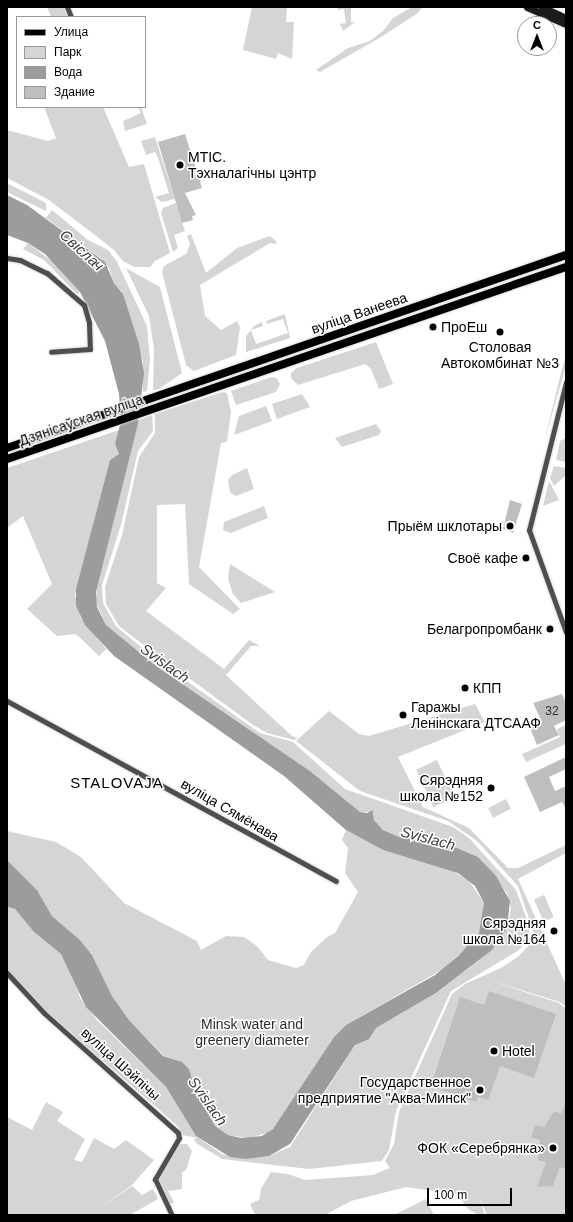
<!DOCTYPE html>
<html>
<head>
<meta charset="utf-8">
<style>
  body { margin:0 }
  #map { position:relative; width:573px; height:1222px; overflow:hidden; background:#fff; font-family:Arial,sans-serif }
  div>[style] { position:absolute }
  .green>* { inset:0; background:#d5d5d5; transform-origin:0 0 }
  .water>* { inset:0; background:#9c9c9c }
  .building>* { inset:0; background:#bebebe }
  .roads { filter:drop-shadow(0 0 1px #dbdbdb) drop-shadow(0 0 1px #dbdbdb) }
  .street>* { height:5px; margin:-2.5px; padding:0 2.5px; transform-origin:2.5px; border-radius:2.5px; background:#4e4e4e }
  .secondary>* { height:7px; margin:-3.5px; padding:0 3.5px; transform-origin:3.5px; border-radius:3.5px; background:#1b1b1b }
  .primary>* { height:8px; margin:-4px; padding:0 4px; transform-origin:4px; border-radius:4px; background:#000 }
  .dots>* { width:11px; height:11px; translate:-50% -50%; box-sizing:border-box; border:2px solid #fff; border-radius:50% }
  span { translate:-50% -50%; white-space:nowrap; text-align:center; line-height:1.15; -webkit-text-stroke:3px #fff; paint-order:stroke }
  .number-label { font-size:12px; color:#303030 }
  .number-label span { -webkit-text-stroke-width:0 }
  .poi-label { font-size:14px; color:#000 }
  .left { translate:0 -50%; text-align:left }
  .right { translate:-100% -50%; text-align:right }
  .street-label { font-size:14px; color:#000 }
  .park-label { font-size:14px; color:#2c2c2c }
  .water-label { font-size:15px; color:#3d3d3d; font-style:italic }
  .neighbourhood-label { font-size:15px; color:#000; letter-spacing:1px }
  .frame { position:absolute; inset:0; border:8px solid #000; pointer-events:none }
  .legend { position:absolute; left:16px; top:16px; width:130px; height:92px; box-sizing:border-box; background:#fff; border:1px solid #999; margin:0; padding:5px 7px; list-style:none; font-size:12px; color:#000 }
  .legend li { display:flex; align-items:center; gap:8px; height:20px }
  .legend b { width:20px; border:1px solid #999 }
  .north { position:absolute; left:517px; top:16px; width:40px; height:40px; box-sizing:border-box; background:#fff; border:1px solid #999; border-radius:50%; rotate:0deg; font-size:11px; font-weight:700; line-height:16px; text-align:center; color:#000 }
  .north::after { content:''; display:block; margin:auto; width:14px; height:18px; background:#000; clip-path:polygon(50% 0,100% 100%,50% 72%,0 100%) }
  .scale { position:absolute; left:427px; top:1188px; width:85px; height:18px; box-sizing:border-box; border:2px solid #000; border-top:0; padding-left:5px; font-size:12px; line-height:14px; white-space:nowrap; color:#000; -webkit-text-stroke:3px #fff; paint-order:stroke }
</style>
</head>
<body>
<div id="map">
  <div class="green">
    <i style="clip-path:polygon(47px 7px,64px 7px,68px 17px,51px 17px)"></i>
    <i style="clip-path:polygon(252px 7px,287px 7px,286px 22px,294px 22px,292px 59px,278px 53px,276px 59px,243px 50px)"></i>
    <i style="clip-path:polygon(338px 7px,351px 7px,351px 22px,355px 22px,343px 31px,340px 24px,346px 23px,344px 9px,338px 10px)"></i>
    <i style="clip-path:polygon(412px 7px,422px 7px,418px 13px,381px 37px,320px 72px,316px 70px,348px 48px,370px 41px,383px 31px,393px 18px)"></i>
    <i style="clip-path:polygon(44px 107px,103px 107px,129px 167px,144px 164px,170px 253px,155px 261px,150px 267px,134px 267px,123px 261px,113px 249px,49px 200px,7px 178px,7px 130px,48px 141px,56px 138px)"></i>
    <i style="clip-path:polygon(138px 107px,141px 107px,147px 124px,125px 131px,123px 121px,141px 113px)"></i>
    <i style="clip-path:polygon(155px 137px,175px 199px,162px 202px,155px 197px,169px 193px,158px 158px,155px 152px,146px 155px,141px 141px)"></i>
    <i style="clip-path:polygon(7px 183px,46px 203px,46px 211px,7px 192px)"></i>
    <i style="clip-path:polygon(176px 203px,185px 231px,174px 235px,178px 248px,173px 252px,161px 213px,163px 208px)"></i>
    <i style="clip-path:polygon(52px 210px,88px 240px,108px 250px,117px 262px,147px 326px,150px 359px,147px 391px,143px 392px,143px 362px,122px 292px,114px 283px,109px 268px,102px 259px,46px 218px)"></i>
    <i style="clip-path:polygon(191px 234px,206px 273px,237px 248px,270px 236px,276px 241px,276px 244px,270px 243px,200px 285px,205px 316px,221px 330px,237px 321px,240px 327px,236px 355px,194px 371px,186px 365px,162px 272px,164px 266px,186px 254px,190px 244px,187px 236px)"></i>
    <i style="clip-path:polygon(28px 243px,53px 262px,80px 292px,77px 294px,44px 260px,23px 249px)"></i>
    <i style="clip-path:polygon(126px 268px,160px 287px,182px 373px,159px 389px,153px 390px,154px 349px,149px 316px)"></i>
    <i style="clip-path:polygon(285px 314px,290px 338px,246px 352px,246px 336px,254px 326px,262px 322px,263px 326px,251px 330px,256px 344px,288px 333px,283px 319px,267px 324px,266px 321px)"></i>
    <i style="clip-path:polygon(376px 342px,393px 384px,382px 388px,379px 389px,371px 369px,365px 364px,298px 385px,291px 378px,291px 373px,297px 368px)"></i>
    <i style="clip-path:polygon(566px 355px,566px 366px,544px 442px,560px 377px)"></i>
    <i style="clip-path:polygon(271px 377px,277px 378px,280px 384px,276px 392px,236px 405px,231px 391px)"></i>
    <i style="clip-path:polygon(223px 392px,227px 393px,231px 412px,227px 442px,221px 443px,199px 567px,240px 609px,233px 614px,189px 584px,185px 504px,157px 505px,157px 583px,166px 588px,146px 611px,224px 669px,249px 640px,260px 646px,251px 646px,226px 675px,292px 736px,298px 738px,294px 740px,267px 733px,253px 725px,133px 637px,119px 626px,106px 604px,105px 587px,122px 535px,139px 457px,155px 433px,155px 414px)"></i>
    <i style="clip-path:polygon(302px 394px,310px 407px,277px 419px,272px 404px)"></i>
    <i style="clip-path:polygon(266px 406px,272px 421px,234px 435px,239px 416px)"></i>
    <i style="clip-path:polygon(152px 415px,153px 431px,138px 451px,121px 525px,102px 585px,103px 603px,116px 626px,153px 657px,260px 733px,293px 742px,345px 789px,453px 827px,469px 838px,516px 890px,529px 925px,529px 938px,519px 950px,451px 991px,396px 1111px,389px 1150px,382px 1161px,309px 1169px,222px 1159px,196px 1143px,194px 1139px,198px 1138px,182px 1135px,178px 1126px,33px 1000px,7px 970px,7px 899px,8px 907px,15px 909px,34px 932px,61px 954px,72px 971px,80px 998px,96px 1019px,166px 1087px,196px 1136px,222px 1154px,246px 1159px,269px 1156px,290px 1147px,355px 1045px,370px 1037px,376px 1028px,436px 993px,477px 962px,495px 945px,508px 924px,511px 907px,507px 893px,478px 857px,450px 845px,399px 837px,383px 830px,374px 820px,374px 812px,360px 812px,310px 771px,156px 666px,106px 625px,96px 602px,97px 587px,139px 420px)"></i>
    <i style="clip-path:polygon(376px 424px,381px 431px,379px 435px,342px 447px,335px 438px)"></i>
    <i style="clip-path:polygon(119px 430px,115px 444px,119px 454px,110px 460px,75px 595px,81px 618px,106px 649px,99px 656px,76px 634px,57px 636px,27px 609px,52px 584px,23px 516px,7px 528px,7px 468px)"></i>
    <i style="clip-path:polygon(566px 438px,566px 462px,556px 460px,560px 441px)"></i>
    <i style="clip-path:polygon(554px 466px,566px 468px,566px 475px,554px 486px,550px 478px)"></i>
    <i style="clip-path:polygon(247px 468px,254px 489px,236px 496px,230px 492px,228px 480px,232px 475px)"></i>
    <i style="clip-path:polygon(549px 481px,559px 500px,543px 506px)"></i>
    <i style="clip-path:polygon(264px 506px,268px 518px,231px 533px,223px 530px,224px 522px)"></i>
    <i style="clip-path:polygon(230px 564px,275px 592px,241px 603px,233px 594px,228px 579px)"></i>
    <i style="clip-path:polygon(475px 704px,485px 722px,398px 757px,423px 807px,469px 828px,508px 868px,518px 868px,566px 845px,566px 853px,518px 879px,566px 985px,566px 1007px,560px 1002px,488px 980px,559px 1003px,566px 1009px,566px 1215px,487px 1215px,479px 1197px,485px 1215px,480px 1215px,469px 1210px,456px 1194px,406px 1187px,351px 1201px,325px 1215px,255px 1215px,250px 1204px,259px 1200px,261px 1189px,271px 1172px,288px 1174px,305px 1180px,373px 1175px,390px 1168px,385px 1161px,394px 1144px,399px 1112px,452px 994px,465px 984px,501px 968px,519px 956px,528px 946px,534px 933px,518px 886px,477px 841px,448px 821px,360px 791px,296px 741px,329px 711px,359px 734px,369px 736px)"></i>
    <i style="clip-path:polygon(566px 725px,566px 744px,526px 762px,522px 754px,560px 737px,557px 729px)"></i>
    <i style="left:437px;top:760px;width:41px;height:23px;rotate:65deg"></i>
    <i style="left:506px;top:799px;width:11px;height:20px;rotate:63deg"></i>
    <i style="clip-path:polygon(346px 830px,383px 850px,450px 869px,469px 881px,484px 903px,482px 928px,473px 941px,443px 969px,346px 1025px,334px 1037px,277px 1125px,268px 1133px,248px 1138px,228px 1135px,215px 1126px,196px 1093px,194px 1081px,182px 1062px,164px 1056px,129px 1020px,112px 996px,92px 955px,80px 940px,52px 916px,37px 890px,7px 860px,7px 831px,56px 842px,81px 857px,124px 903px,197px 941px,201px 950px,226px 936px,244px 937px,257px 946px,268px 960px,296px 968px,304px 965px,311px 952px,327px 937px,335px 933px,358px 892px,345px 873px,348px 848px,342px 840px)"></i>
    <i style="left:544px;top:895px;width:24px;height:11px;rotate:66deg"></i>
    <i style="clip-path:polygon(46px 1102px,63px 1112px,57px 1121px,85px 1139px,74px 1160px,82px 1162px,94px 1138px,114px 1149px,126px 1140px,154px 1160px,132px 1185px,96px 1211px,132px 1186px,142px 1195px,153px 1189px,158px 1199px,130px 1215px,7px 1215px,7px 1117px,32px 1130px)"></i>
    <i style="clip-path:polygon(179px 1144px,187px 1144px,192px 1151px,186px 1170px,182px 1172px,182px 1189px,168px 1191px,174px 1202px,171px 1204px,168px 1202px,158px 1179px)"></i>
    <i style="clip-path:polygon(426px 1199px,434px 1215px,397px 1215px,396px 1214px)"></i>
  </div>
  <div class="water">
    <i style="clip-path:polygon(7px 195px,27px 205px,105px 262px,114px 283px,123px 294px,139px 344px,144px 373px,138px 424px,96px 592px,97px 607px,106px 625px,156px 666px,310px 771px,360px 812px,367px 813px,373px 810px,374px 820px,383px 830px,399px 837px,450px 845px,478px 857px,496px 876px,510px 901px,507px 928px,492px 950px,436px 993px,376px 1028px,369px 1039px,355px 1045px,290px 1144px,269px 1156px,246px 1159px,230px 1157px,196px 1136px,166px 1087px,86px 1007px,61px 954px,34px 932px,15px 909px,8px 907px,7px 860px,37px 890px,52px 916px,80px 940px,92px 955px,112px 996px,129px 1020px,163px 1056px,182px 1062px,189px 1069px,196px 1093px,215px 1126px,228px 1135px,241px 1138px,262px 1136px,273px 1129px,334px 1037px,346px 1025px,435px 975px,458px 956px,479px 933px,484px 903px,475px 886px,458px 873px,383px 850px,346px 830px,284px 776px,114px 656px,85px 625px,76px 606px,76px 589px,110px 460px,119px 454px,115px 444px,121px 421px,119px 394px,105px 341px,80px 292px,45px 254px,28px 243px,7px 235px)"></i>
  </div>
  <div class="building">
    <i style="clip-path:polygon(185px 134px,202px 188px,185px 193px,196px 215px,192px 216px,193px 220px,182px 223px,158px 142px)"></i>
    <i style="clip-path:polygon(510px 500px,522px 504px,513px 533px,503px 529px)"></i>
    <i style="clip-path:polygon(562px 694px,566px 703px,566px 720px,554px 726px,559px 735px,537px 745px,530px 728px,542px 722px,533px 703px)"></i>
    <i style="clip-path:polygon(566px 757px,566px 769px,549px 777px,555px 791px,566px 786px,566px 809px,562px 802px,540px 812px,524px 777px)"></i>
    <i style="clip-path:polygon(489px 991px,556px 1014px,534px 1078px,500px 1066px,488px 1100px,478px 1097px,476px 1102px,431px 1086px,460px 997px,484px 1005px)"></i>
    <i style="clip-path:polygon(566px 1102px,566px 1169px,560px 1167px,553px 1186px,537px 1187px,546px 1162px,538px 1160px,540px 1140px,531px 1137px,535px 1125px,544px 1127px,554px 1111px,561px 1114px)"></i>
  </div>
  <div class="roads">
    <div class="street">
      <i style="left:67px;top:7px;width:11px;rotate:68deg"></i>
      <i style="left:7px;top:258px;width:13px;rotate:9deg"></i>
      <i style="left:20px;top:260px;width:30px;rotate:26deg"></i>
      <i style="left:47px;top:273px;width:49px;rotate:40.9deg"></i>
      <i style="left:84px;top:305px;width:19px;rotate:74deg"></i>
      <i style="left:89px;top:323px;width:26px;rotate:88deg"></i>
      <i style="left:90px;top:349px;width:39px;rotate:176deg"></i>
      <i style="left:566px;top:382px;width:153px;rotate:104deg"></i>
      <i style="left:529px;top:530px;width:109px;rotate:70.1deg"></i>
      <i style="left:7px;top:701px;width:375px;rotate:28.7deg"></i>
      <i style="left:7px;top:973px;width:54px;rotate:47.2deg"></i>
      <i style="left:44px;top:1013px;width:180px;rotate:41.8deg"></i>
      <i style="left:178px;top:1133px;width:5px;rotate:79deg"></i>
      <i style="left:179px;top:1138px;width:48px;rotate:120.3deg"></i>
      <i style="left:155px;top:1179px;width:40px;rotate:65deg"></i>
    </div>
    <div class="secondary">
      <i style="left:527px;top:7px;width:43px;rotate:23.6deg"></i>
      <i style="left:542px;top:7px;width:26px;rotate:25deg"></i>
    </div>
    <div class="primary">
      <i style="left:7px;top:448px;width:591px;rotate:-19.05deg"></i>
      <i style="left:7px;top:459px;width:591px;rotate:-18.96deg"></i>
    </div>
  </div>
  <div class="dots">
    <i style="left:180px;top:165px;background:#000"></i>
    <i style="left:433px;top:327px;background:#000"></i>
    <i style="left:500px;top:332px;background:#000"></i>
    <i style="left:510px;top:526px;background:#000"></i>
    <i style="left:526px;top:558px;background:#000"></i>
    <i style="left:550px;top:629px;background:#000"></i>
    <i style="left:465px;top:688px;background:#000"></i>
    <i style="left:403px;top:715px;background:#000"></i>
    <i style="left:491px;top:788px;background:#000"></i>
    <i style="left:554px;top:931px;background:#000"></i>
    <i style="left:494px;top:1051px;background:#000"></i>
    <i style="left:480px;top:1090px;background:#000"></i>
    <i style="left:553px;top:1148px;background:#000"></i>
  </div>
  <div class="number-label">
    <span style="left:552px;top:712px">32</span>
  </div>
  <div class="poi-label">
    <span class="left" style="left:188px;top:165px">МТІС.<br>Тэхналагічны цэнтр</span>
    <span class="left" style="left:441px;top:327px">ПроЕш</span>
    <span style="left:500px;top:355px">Столовая<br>Автокомбинат №3</span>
    <span class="right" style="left:502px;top:526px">Прыём шклотары</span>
    <span class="right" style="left:518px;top:558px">Своё кафе</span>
    <span class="right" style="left:542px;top:629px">Белагропромбанк</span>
    <span class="left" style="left:473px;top:688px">КПП</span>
    <span class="left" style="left:411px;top:715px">Гаражы<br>Ленінскага ДТСААФ</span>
    <span class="right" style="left:483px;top:788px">Сярэдняя<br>школа №152</span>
    <span class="right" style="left:546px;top:931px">Сярэдняя<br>школа №164</span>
    <span class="left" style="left:502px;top:1051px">Hotel</span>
    <span class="right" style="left:471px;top:1090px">Государственное<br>предприятие "Аква-Минск"</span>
    <span class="right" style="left:545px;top:1148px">ФОК «Серебрянка»</span>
  </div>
  <div class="street-label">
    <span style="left:359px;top:313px;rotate:-19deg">вуліца Ванеева</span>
    <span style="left:81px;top:420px;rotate:-19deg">Дзянісаўская вуліца</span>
    <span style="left:230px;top:810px;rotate:30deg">вуліца Сямёнава</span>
    <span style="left:121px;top:1064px;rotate:42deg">вуліца Шэйпічы</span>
  </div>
  <div class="park-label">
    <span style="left:252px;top:1032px">Minsk water and<br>greenery diameter</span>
  </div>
  <div class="water-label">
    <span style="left:82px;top:250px;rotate:42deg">Свіслач</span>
    <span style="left:165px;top:663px;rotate:36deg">Svislach</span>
    <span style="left:428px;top:838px;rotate:15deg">Svislach</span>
    <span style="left:208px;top:1101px;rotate:55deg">Svislach</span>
  </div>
  <div class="neighbourhood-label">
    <span style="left:117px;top:783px">STALOVAJA</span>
  </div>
  <div class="frame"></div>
  <ul class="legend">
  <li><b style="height:5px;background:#000"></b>Улица</li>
  <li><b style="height:11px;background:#d5d5d5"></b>Парк</li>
  <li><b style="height:11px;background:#9c9c9c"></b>Вода</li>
  <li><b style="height:11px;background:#bebebe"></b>Здание</li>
  </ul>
  <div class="north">С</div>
  <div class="scale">100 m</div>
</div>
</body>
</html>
